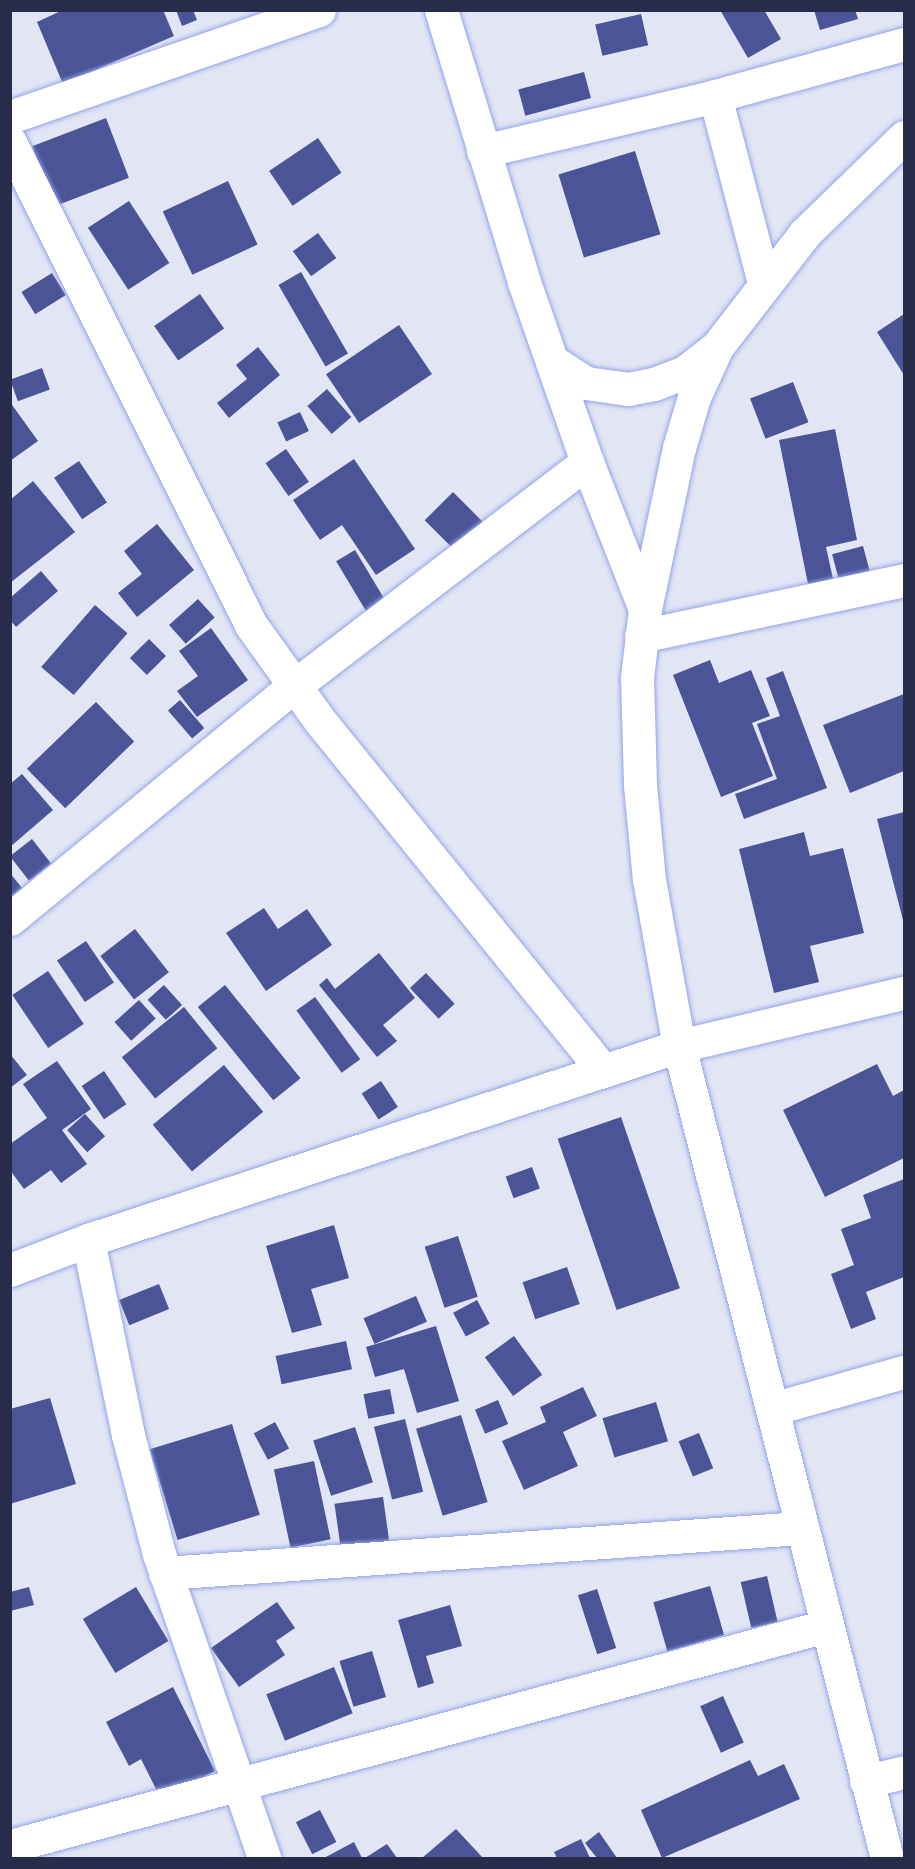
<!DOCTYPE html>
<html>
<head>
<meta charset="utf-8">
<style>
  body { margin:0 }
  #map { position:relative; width:915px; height:1869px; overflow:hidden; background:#e1e5f4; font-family:Jost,sans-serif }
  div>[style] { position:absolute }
  .building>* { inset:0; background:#4a5497; transform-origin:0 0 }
  .roads { filter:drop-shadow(0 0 2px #94a3ec) drop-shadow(0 0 2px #94a3ec) }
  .street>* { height:33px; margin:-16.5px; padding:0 16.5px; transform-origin:16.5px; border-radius:16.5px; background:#fff }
  .secondary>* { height:33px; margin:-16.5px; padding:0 16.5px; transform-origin:16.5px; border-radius:16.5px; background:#fff }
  span { translate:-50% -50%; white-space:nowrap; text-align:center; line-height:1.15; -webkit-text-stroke:6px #fff; paint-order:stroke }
  .frame { position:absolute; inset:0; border:12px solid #272c4a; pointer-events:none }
</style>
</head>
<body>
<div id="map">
  <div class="building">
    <i style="clip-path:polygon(63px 10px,163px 10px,174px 36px,63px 84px,37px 22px)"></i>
    <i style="clip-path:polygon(176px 10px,193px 10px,197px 20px,182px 26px)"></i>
    <i style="clip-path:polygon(720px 10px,764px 10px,781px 39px,748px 58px)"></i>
    <i style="clip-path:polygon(814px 10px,855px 10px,858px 19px,820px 30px)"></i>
    <i style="left:641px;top:14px;width:32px;height:47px;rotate:77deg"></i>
    <i style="left:584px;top:72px;width:27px;height:68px;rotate:75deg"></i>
    <i style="left:106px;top:118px;width:64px;height:79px;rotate:69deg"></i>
    <i style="left:318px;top:138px;width:42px;height:59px;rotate:56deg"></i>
    <i style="left:635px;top:151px;width:87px;height:80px;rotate:73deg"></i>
    <i style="left:228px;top:181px;width:70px;height:72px;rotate:65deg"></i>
    <i style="left:129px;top:201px;width:74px;height:49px;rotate:57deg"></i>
    <i style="left:318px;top:233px;width:31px;height:31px;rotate:54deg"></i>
    <i style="left:301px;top:272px;width:94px;height:26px;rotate:60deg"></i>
    <i style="left:52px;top:273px;width:26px;height:36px;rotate:58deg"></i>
    <i style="left:200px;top:294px;width:42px;height:56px;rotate:55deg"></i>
    <i style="clip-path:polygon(904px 314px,904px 375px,877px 332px)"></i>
    <i style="left:399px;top:325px;width:59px;height:88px;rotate:56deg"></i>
    <i style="clip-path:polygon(258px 347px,280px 375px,229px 418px,217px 403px,247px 379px,236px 365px)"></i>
    <i style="left:42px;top:368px;width:23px;height:34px;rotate:70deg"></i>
    <i style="left:793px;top:382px;width:43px;height:46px;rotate:69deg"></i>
    <i style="left:327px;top:389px;width:37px;height:26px;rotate:49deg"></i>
    <i style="clip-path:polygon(10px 402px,38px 441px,10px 461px)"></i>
    <i style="left:300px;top:412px;width:21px;height:25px;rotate:65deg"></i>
    <i style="clip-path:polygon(835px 429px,857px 540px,826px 547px,833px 579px,808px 584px,779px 440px)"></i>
    <i style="left:286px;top:449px;width:40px;height:25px;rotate:55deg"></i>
    <i style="clip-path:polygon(354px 459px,415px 549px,376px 575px,342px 525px,320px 540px,293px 500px)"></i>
    <i style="left:79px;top:461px;width:50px;height:30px;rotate:56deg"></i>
    <i style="clip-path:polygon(33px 481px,75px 532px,10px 583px,10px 500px)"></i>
    <i style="left:453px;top:492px;width:42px;height:40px;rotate:45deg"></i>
    <i style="clip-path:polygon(157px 524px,194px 570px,137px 617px,118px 593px,142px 574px,124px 551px)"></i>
    <i style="left:863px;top:546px;width:42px;height:32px;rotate:75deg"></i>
    <i style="left:355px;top:550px;width:62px;height:22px;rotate:59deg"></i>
    <i style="clip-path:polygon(41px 571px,58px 591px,16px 627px,10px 620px,10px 598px)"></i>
    <i style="left:198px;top:599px;width:25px;height:39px;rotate:48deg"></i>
    <i style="left:95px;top:605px;width:43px;height:82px;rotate:41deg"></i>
    <i style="clip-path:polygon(211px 628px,248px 680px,197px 717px,177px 691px,198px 676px,179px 651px)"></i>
    <i style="left:149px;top:639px;width:24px;height:27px;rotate:45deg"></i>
    <i style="clip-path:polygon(710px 660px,719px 683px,751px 670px,770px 716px,752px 723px,773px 776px,721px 797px,673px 675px)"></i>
    <i style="clip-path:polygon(783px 671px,827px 788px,744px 819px,735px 794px,777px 779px,757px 724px,780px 716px,766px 678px)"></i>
    <i style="clip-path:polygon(904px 694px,904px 771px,850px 793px,823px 725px)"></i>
    <i style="left:180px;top:700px;width:37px;height:16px;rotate:49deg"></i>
    <i style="left:96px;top:702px;width:55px;height:96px;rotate:46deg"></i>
    <i style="clip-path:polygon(22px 774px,53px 810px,10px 847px,10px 784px)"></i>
    <i style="clip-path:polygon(904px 812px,904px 924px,877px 819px)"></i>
    <i style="clip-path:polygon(804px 832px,810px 856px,843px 848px,864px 933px,810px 946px,819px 982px,774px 993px,739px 849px)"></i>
    <i style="left:32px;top:839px;width:31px;height:28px;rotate:52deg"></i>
    <i style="clip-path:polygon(10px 873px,22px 888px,10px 897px)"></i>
    <i style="clip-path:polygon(264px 908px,278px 929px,307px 909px,332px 945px,266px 991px,226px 933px)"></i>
    <i style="left:135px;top:929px;width:55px;height:44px;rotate:52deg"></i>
    <i style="left:86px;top:941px;width:50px;height:35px;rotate:56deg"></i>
    <i style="clip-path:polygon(379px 953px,415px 998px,383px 1025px,397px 1041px,377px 1057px,319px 985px,327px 978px,335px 989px)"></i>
    <i style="left:48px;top:971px;width:64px;height:43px;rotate:56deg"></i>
    <i style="left:426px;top:973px;width:42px;height:22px;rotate:47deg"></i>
    <i style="left:164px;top:985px;width:27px;height:22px;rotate:48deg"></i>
    <i style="left:225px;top:985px;width:120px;height:35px;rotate:51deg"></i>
    <i style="left:315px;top:997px;width:77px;height:23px;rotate:54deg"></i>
    <i style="left:139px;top:1000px;width:25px;height:33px;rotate:48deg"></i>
    <i style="left:184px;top:1007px;width:53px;height:80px;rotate:51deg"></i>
    <i style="clip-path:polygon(10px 1054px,27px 1075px,10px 1088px)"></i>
    <i style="clip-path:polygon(57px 1061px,91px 1109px,62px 1130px,87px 1164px,61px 1183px,51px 1170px,24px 1189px,10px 1170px,10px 1144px,47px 1118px,23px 1084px)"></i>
    <i style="clip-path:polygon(877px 1064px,893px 1096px,904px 1090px,904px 1158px,825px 1197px,783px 1110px)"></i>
    <i style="left:224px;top:1065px;width:61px;height:93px;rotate:50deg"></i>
    <i style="left:104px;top:1071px;width:40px;height:27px;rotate:56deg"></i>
    <i style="left:381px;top:1081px;width:31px;height:23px;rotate:57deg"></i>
    <i style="left:85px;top:1114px;width:30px;height:24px;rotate:48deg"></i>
    <i style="left:621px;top:1117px;width:181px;height:67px;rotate:71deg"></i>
    <i style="left:532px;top:1167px;width:23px;height:28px;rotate:70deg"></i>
    <i style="clip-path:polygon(904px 1179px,904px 1277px,866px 1292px,876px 1319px,851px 1329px,831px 1274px,854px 1265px,841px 1229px,871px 1218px,863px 1195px)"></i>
    <i style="clip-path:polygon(334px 1225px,349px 1278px,311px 1289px,322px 1325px,292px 1333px,266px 1246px)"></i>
    <i style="left:458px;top:1236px;width:64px;height:35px;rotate:72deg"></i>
    <i style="left:567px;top:1267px;width:39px;height:47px;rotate:71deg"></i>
    <i style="left:159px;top:1284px;width:27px;height:43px;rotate:68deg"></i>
    <i style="left:416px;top:1296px;width:28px;height:57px;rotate:67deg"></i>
    <i style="left:477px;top:1300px;width:27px;height:27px;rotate:62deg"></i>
    <i style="clip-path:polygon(436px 1326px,459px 1401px,417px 1413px,404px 1369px,375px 1377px,366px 1347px)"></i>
    <i style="left:514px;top:1336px;width:48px;height:36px;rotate:54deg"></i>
    <i style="left:346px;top:1341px;width:29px;height:72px;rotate:78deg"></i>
    <i style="clip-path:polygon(583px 1387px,597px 1416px,563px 1432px,578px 1466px,524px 1490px,502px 1441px,546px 1422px,540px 1407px)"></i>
    <i style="left:390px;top:1389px;width:25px;height:27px;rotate:79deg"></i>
    <i style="clip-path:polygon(50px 1398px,76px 1484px,10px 1504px,10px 1409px)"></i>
    <i style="left:498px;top:1400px;width:26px;height:25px;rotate:67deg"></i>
    <i style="left:656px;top:1402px;width:41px;height:56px;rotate:73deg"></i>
    <i style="left:461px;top:1415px;width:91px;height:47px;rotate:73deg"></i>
    <i style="left:405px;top:1419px;width:75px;height:32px;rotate:76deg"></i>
    <i style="left:275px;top:1422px;width:30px;height:24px;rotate:62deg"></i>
    <i style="left:232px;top:1424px;width:95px;height:86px;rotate:73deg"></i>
    <i style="left:355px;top:1427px;width:58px;height:44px;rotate:72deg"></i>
    <i style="left:699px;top:1433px;width:38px;height:22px;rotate:68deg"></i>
    <i style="left:314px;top:1461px;width:80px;height:41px;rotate:78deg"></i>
    <i style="left:383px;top:1497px;width:48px;height:49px;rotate:82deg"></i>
    <i style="left:767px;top:1576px;width:47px;height:27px;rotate:77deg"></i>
    <i style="left:710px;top:1586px;width:51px;height:59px;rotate:74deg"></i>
    <i style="clip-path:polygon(29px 1587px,34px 1605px,10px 1611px,10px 1592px)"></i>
    <i style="left:136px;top:1587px;width:63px;height:62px;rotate:59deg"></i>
    <i style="left:597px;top:1589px;width:62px;height:20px;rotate:72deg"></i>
    <i style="clip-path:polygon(277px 1602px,295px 1628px,276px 1641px,285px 1655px,239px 1687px,211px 1648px)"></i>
    <i style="clip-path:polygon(450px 1605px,462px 1646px,426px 1656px,434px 1683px,418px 1688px,398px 1620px)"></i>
    <i style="left:372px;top:1651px;width:48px;height:34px;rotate:73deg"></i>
    <i style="left:334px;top:1667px;width:50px;height:73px;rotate:68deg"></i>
    <i style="clip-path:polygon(173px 1687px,215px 1771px,161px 1799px,141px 1759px,129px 1766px,106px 1722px)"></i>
    <i style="left:723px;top:1696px;width:51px;height:25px;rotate:66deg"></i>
    <i style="clip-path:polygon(750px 1760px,758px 1776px,784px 1764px,800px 1799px,662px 1858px,641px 1810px)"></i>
    <i style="left:320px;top:1810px;width:36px;height:27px;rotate:63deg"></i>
    <i style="clip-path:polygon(456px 1829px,483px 1858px,422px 1858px)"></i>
    <i style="clip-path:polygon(599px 1832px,617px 1858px,597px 1858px,585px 1843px)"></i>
    <i style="clip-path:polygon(581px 1839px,590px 1858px,557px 1858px,554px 1852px)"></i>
    <i style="clip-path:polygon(354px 1842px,362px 1858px,324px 1858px)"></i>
    <i style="clip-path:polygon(387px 1844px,397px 1858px,365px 1858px)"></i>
  </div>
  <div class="roads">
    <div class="street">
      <i style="left:441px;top:10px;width:284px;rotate:73deg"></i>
      <i style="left:524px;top:282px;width:191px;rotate:70.7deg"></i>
      <i style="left:587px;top:462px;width:158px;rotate:68.5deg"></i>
      <i style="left:715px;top:96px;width:193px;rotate:75.3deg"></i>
      <i style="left:10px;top:117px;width:327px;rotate:-19.1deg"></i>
      <i style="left:10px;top:142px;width:540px;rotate:63.48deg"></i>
      <i style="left:251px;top:625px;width:118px;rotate:54.3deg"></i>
      <i style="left:320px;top:721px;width:448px;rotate:51deg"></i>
      <i style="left:483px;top:151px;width:238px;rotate:-13.3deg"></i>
      <i style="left:715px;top:96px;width:196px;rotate:-15.4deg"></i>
      <i style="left:641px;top:636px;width:269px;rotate:-12deg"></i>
      <i style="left:10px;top:919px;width:367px;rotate:-39.4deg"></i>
      <i style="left:294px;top:686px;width:369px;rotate:-37.4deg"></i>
      <i style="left:88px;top:1240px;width:199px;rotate:78.4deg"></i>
      <i style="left:128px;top:1435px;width:123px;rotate:75.4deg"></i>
      <i style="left:159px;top:1554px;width:322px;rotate:70.9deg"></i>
      <i style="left:10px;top:1270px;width:84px;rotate:-21deg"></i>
      <i style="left:88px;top:1240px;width:622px;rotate:-18.17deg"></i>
      <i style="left:679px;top:1046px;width:231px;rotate:-13.3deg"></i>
      <i style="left:772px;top:1409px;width:137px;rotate:-15.7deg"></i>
      <i style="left:165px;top:1573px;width:638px;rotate:-4.05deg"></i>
      <i style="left:866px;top:1781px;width:39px;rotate:-13deg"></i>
      <i style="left:10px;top:1846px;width:845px;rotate:-15.09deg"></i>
    </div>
    <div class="secondary">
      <i style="left:552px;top:361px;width:40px;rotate:32.9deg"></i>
      <i style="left:586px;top:383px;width:42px;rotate:8.1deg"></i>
      <i style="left:628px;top:389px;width:26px;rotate:-11deg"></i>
      <i style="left:654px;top:384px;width:33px;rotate:-21deg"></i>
      <i style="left:685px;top:372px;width:39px;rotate:-38deg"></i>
      <i style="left:887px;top:1858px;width:838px;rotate:-104.37deg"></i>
      <i style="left:679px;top:1046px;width:169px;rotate:-100.2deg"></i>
      <i style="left:649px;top:880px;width:96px;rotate:-95.4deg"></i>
      <i style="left:640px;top:784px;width:106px;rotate:-91.6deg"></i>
      <i style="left:637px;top:678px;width:69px;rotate:-83.4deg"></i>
      <i style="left:645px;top:609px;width:165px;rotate:-78.1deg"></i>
      <i style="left:679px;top:448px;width:53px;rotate:-73.6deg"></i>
      <i style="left:694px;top:397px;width:55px;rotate:-65.3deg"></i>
      <i style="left:717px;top:347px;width:144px;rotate:-52.3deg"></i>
      <i style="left:805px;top:233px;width:138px;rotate:-44.1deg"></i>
    </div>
  </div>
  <div class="frame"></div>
</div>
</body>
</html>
